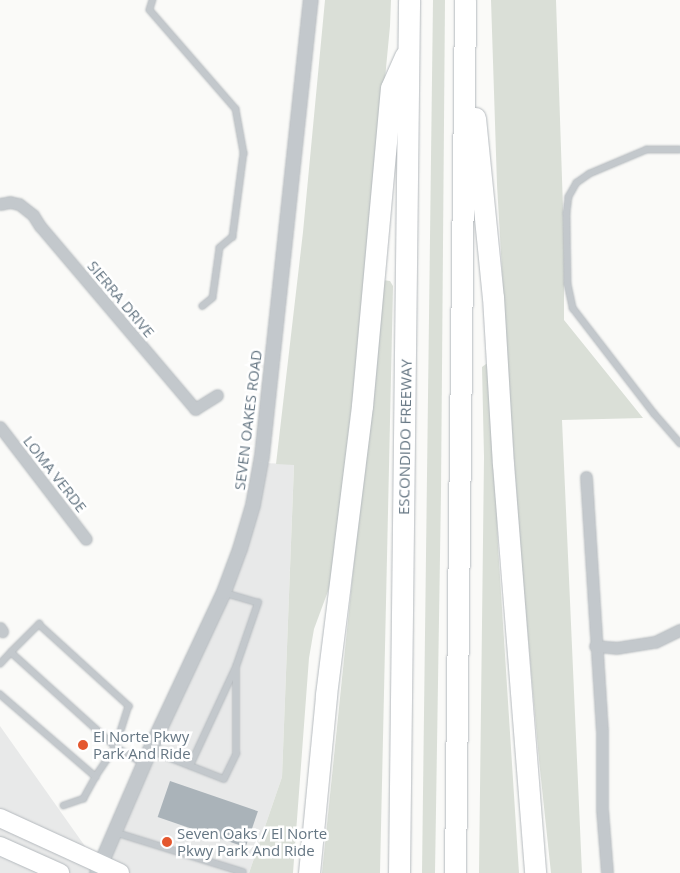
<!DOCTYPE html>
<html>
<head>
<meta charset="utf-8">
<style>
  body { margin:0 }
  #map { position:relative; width:680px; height:873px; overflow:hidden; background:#fafaf8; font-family:"Open Sans",sans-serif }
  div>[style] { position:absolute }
  .built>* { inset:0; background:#e8e9e9 }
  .green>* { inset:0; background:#dadfd7 }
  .building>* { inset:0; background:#aab3b9; transform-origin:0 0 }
  .roads { filter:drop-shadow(0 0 1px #b5babe) drop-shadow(0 0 1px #b5babe) }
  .service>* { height:5.5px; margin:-2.75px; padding:0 2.75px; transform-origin:2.75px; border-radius:2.75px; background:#c3c8cc }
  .minor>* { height:11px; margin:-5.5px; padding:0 5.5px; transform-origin:5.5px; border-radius:5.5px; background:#c3c8cc }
  .tertiary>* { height:14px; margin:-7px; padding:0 7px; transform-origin:7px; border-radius:7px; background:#c3c8cc }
  .primary>* { height:18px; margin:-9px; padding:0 9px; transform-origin:9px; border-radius:9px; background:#fff }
  .motorway>* { height:21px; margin:-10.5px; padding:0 10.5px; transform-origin:10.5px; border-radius:10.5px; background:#fff }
  .dots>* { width:14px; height:14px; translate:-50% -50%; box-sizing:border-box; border:2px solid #fff; border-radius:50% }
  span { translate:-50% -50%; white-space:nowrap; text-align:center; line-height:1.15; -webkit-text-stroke:5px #fff; paint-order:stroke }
  .street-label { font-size:15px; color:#657683 }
  .poi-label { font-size:15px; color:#657683 }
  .left { translate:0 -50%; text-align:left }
</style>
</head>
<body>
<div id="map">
  <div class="built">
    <i style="clip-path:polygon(261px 463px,294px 464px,282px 777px,249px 873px,0 873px,0 726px,99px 866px,224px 592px)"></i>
  </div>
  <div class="green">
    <i style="clip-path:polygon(325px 0,391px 0,390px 26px,364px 299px,331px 583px,314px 629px,309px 658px,293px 873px,249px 873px,282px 777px,294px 465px,276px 464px,303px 232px)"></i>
    <i style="clip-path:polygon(433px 0,445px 0,441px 492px,435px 873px,422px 873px)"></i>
    <i style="clip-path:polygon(491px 0,556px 0,564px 238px,564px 320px,643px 418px,562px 420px,582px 873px,551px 873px,539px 760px,521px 560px,507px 357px,497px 185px)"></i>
    <i style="clip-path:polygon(383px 280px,390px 281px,393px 286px,380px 873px,322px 873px)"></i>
    <i style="clip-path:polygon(486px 364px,490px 365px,492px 372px,498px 546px,519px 873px,479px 873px,484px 457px,482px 367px)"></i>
  </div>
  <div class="building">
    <i style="left:170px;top:781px;width:93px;height:38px;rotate:19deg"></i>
  </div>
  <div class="roads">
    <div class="service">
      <i style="left:153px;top:0;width:10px;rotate:107deg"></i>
      <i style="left:150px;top:10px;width:131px;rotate:49deg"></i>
      <i style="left:236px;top:109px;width:45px;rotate:79.7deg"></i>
      <i style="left:244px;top:153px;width:85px;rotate:97.5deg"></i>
      <i style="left:233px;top:237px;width:17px;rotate:140deg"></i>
      <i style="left:220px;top:248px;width:50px;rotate:98deg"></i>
      <i style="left:213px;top:298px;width:13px;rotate:141deg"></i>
      <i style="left:680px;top:150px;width:33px;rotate:180deg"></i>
      <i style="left:647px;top:150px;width:62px;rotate:157.2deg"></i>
      <i style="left:590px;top:174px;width:16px;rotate:145deg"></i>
      <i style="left:577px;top:183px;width:16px;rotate:120deg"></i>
      <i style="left:569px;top:197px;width:16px;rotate:97deg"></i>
      <i style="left:567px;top:213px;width:71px;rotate:89.2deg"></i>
      <i style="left:568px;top:284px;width:25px;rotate:78deg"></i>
      <i style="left:573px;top:308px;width:133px;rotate:52.4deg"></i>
      <i style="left:654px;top:413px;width:40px;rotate:49deg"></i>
      <i style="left:11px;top:652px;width:40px;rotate:-45deg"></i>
      <i style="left:39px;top:624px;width:122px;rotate:42.3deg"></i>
      <i style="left:129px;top:706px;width:43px;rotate:107.6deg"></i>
      <i style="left:116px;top:747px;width:36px;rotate:124deg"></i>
      <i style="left:0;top:664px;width:16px;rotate:-47deg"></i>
      <i style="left:11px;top:652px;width:142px;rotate:42.1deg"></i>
      <i style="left:116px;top:747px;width:33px;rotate:31deg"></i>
      <i style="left:0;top:694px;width:127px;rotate:40.8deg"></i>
      <i style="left:96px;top:777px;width:25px;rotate:119deg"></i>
      <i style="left:84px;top:799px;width:21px;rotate:161deg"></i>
      <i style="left:150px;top:750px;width:79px;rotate:21.4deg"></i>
      <i style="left:224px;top:779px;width:28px;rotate:-64deg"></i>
      <i style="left:236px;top:754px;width:87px;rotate:-90deg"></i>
      <i style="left:236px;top:667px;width:68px;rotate:-71deg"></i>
      <i style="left:258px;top:603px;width:35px;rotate:-164deg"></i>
      <i style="left:190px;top:766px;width:107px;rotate:-65.1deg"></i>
      <i style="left:114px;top:832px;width:135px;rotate:17.2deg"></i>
    </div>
    <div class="minor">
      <i style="left:0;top:204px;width:10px;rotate:-11deg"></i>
      <i style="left:10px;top:202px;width:9px;rotate:13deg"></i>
      <i style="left:19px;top:204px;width:18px;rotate:38deg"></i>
      <i style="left:33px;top:215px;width:13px;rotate:58deg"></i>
      <i style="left:40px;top:226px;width:240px;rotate:49.7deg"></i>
      <i style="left:195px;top:409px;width:26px;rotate:-32deg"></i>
      <i style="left:0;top:427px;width:141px;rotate:52.5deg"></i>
      <i style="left:586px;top:477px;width:254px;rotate:86.4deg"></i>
      <i style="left:602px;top:730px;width:79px;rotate:90deg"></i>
      <i style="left:602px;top:809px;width:64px;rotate:85.5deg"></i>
      <i style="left:0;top:628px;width:4px;rotate:56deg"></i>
      <i style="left:595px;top:646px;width:21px;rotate:5deg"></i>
      <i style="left:616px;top:648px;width:39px;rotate:-9deg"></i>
      <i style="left:655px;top:642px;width:28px;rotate:-26deg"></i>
    </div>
    <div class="tertiary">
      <i style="left:97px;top:873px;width:134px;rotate:-66.7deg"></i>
      <i style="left:150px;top:750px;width:174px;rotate:-64.9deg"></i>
      <i style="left:224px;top:592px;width:46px;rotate:-69.6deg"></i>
      <i style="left:240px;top:549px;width:46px;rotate:-73.5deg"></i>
      <i style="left:253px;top:505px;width:50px;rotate:-79.6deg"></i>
      <i style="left:262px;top:456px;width:459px;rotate:-83.9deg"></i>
    </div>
    <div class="primary">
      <i style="left:0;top:818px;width:132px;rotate:24.6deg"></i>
      <i style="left:0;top:846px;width:66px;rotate:24.2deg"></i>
    </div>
    <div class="motorway">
      <i style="left:475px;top:118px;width:180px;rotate:84.3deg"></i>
      <i style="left:493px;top:297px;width:167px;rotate:86.6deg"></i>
      <i style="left:503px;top:464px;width:410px;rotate:85.5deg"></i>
      <i style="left:309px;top:873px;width:179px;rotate:-84.5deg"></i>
      <i style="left:326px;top:695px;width:291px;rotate:-82.9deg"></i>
      <i style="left:362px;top:406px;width:319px;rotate:-84.8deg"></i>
      <i style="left:391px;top:88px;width:35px;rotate:-66deg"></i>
      <i style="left:399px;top:873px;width:873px;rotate:-89.34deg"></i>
      <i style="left:455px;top:873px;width:873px;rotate:-89.34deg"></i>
    </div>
  </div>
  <div class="dots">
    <i style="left:83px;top:745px;background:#e4572e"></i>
    <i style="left:167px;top:842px;background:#e4572e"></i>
  </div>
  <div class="street-label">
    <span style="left:121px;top:299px;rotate:50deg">SIERRA DRIVE</span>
    <span style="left:248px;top:420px;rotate:-83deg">SEVEN OAKES ROAD</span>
    <span style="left:405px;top:437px;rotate:-89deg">ESCONDIDO FREEWAY</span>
    <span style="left:55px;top:474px;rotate:52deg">LOMA VERDE</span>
  </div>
  <div class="poi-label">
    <span class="left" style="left:93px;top:745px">El Norte Pkwy<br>Park And Ride</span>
    <span class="left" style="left:177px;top:842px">Seven Oaks / El Norte<br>Pkwy Park And Ride</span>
  </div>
</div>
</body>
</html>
